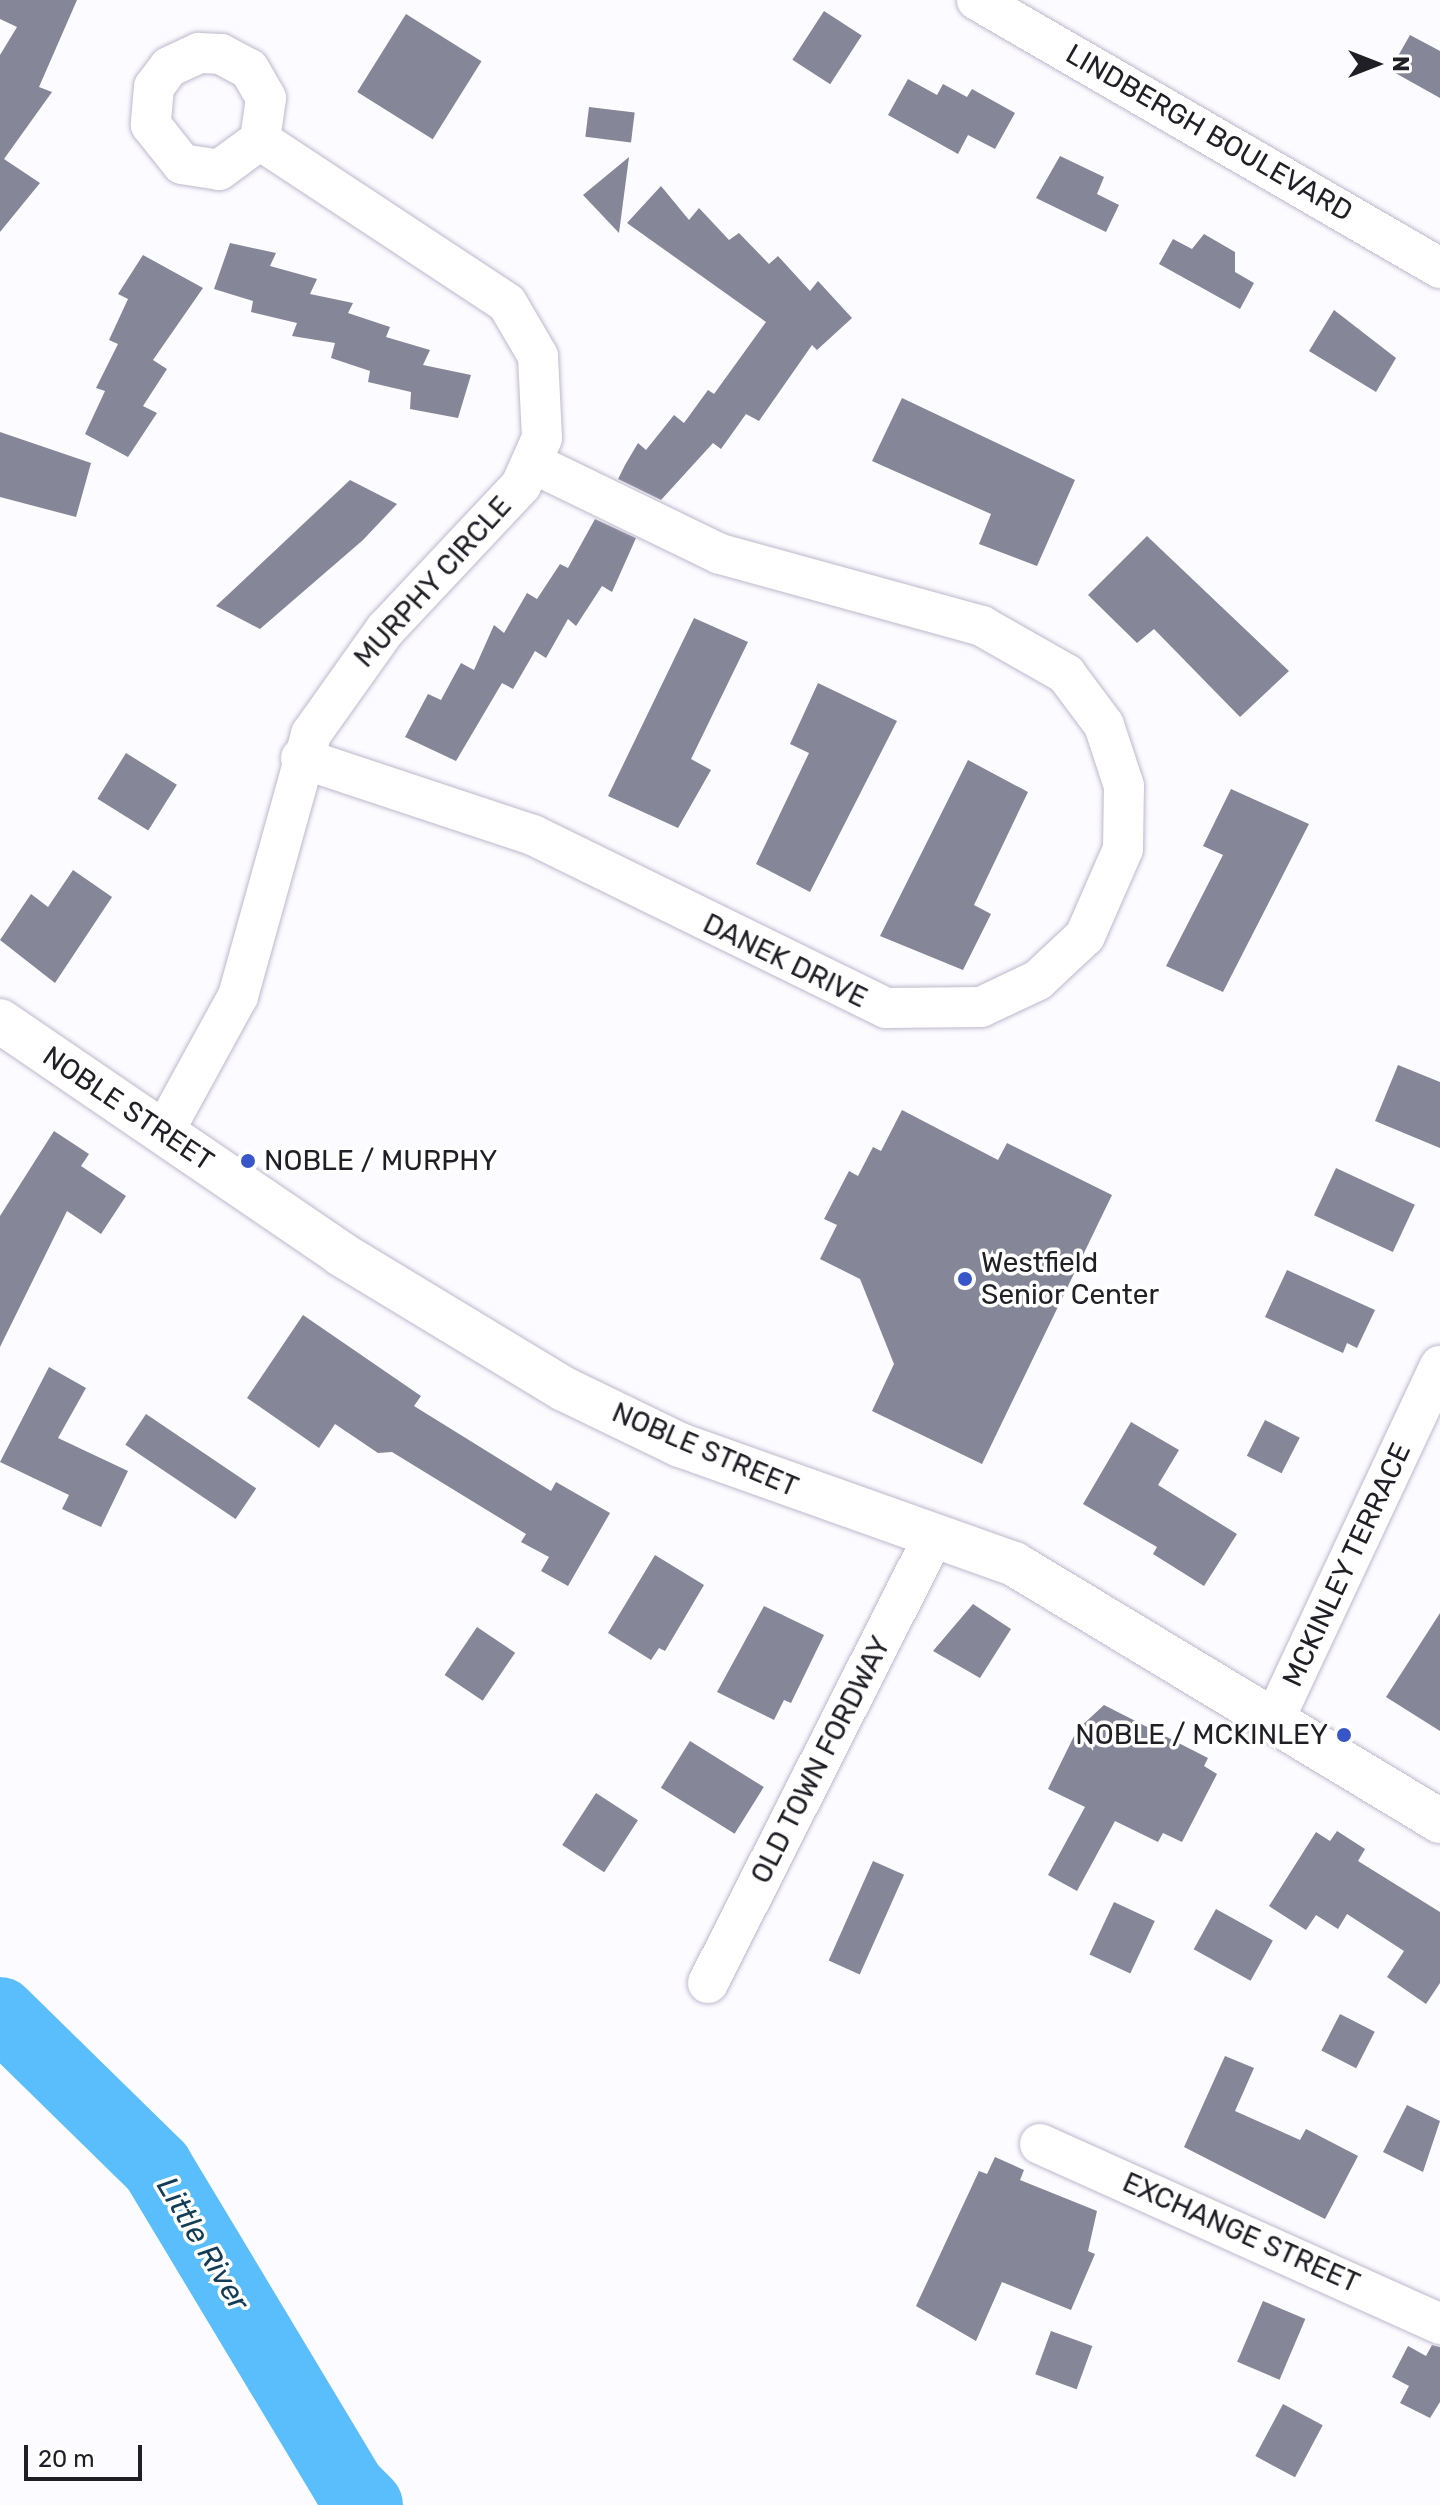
<!DOCTYPE html>
<html>
<head>
<meta charset="utf-8">
<style>
  body { margin:0 }
  #map { position:relative; width:1440px; height:2505px; overflow:hidden; background:#fcfbff; font-family:Rubik,sans-serif }
  div>[style] { position:absolute }
  .river>* { height:72px; margin:-36px; padding:0 36px; transform-origin:36px; border-radius:36px; background:#59befb }
  .building>* { inset:0; background:#858698; transform-origin:0 0 }
  .roads { filter:drop-shadow(0 0 2px #beb8cc) drop-shadow(0 0 2px #beb8cc) }
  .street>* { height:40px; margin:-20px; padding:0 20px; transform-origin:20px; border-radius:20px; background:#fff }
  .secondary>* { height:44px; margin:-22px; padding:0 22px; transform-origin:22px; border-radius:22px; background:#fff }
  .dots>* { width:22px; height:22px; translate:-50% -50%; box-sizing:border-box; border:4px solid #fff; border-radius:50% }
  span { translate:-50% -50%; white-space:nowrap; text-align:center; line-height:1.15; -webkit-text-stroke:7px #fff; paint-order:stroke }
  .street-label { font-size:28px; color:#211f26 }
  .poi-label { font-size:28px; color:#211f26 }
  .left { translate:0 -50%; text-align:left }
  .right { translate:-100% -50%; text-align:right }
  .water-label { font-size:30px; color:#133d56; font-style:italic }
  .north { position:absolute; left:1336px; top:24px; width:80px; height:80px; -webkit-text-stroke:6px #fff; paint-order:stroke; rotate:90deg; font-size:22px; font-weight:700; line-height:32px; text-align:center; color:#211f26 }
  .north::after { content:''; display:block; margin:auto; width:28px; height:36px; background:#211f26; clip-path:polygon(50% 0,100% 100%,50% 72%,0 100%) }
  .scale { position:absolute; left:24px; top:2445px; width:118px; height:36px; box-sizing:border-box; border:4px solid #211f26; border-top:0; padding-left:10px; font-size:24px; line-height:28px; white-space:nowrap; color:#211f26; -webkit-text-stroke:6px #fff; paint-order:stroke }
</style>
</head>
<body>
<div id="map">
  <div class="river">
    <i style="left:0;top:2013px;width:220px;rotate:44.4deg"></i>
    <i style="left:157px;top:2167px;width:375px;rotate:59deg"></i>
    <i style="left:350px;top:2488px;width:24px;rotate:45deg"></i>
  </div>
  <div class="building">
    <i style="clip-path:polygon(0 0,77px 0,39px 87px,52px 92px,4px 159px,40px 183px,0 232px,0 55px,17px 27px,0 19px)"></i>
    <i style="left:824px;top:11px;width:45px;height:58px;rotate:33deg"></i>
    <i style="left:406px;top:14px;width:89px;height:92px;rotate:32deg"></i>
    <i style="clip-path:polygon(1410px 35px,1440px 51px,1440px 98px,1390px 70px)"></i>
    <i style="clip-path:polygon(908px 79px,937px 95px,943px 84px,967px 97px,972px 89px,1015px 113px,995px 149px,968px 135px,958px 154px,888px 115px)"></i>
    <i style="left:589px;top:107px;width:46px;height:30px;rotate:7deg"></i>
    <i style="clip-path:polygon(1060px 156px,1104px 177px,1097px 194px,1119px 205px,1106px 232px,1036px 198px)"></i>
    <i style="clip-path:polygon(629px 157px,619px 233px,583px 195px)"></i>
    <i style="clip-path:polygon(661px 186px,689px 220px,699px 208px,729px 240px,739px 233px,769px 264px,778px 256px,810px 291px,818px 281px,852px 318px,817px 350px,812px 345px,759px 421px,746px 414px,721px 449px,713px 443px,661px 500px,618px 479px,625px 465px,638px 443px,646px 450px,674px 415px,684px 423px,708px 390px,714px 394px,766px 322px,627px 223px)"></i>
    <i style="clip-path:polygon(1204px 234px,1235px 252px,1235px 272px,1254px 283px,1240px 309px,1159px 264px,1173px 239px,1192px 249px)"></i>
    <i style="clip-path:polygon(230px 243px,276px 253px,270px 266px,317px 279px,310px 294px,353px 303px,348px 313px,390px 327px,386px 337px,430px 350px,423px 365px,471px 375px,458px 418px,410px 409px,411px 392px,368px 382px,370px 371px,331px 358px,335px 343px,292px 336px,297px 323px,251px 312px,253px 301px,214px 289px)"></i>
    <i style="clip-path:polygon(143px 255px,203px 288px,153px 360px,167px 369px,143px 406px,157px 413px,128px 457px,85px 434px,105px 391px,96px 388px,118px 344px,109px 340px,128px 299px,118px 294px)"></i>
    <i style="clip-path:polygon(1334px 310px,1396px 358px,1376px 392px,1309px 351px)"></i>
    <i style="clip-path:polygon(902px 398px,1075px 480px,1037px 566px,979px 544px,991px 514px,872px 461px)"></i>
    <i style="clip-path:polygon(0 432px,91px 463px,76px 517px,0 497px)"></i>
    <i style="clip-path:polygon(350px 480px,397px 504px,363px 540px,260px 629px,216px 606px)"></i>
    <i style="clip-path:polygon(595px 519px,636px 538px,612px 592px,602px 586px,576px 626px,568px 619px,546px 658px,535px 651px,513px 689px,502px 683px,456px 761px,405px 737px,428px 694px,441px 700px,461px 663px,474px 670px,494px 625px,504px 633px,527px 593px,537px 599px,560px 564px,568px 568px)"></i>
    <i style="clip-path:polygon(1147px 536px,1289px 671px,1240px 717px,1154px 629px,1137px 643px,1088px 595px)"></i>
    <i style="clip-path:polygon(694px 618px,748px 642px,691px 759px,711px 770px,678px 828px,608px 796px)"></i>
    <i style="clip-path:polygon(818px 683px,897px 721px,810px 892px,756px 864px,809px 753px,790px 744px)"></i>
    <i style="left:126px;top:753px;width:60px;height:54px;rotate:32deg"></i>
    <i style="clip-path:polygon(968px 760px,1028px 792px,974px 905px,991px 914px,963px 970px,880px 936px)"></i>
    <i style="clip-path:polygon(1231px 789px,1309px 824px,1223px 992px,1166px 966px,1223px 855px,1203px 846px)"></i>
    <i style="clip-path:polygon(73px 870px,112px 897px,55px 983px,0 940px,31px 894px,48px 907px)"></i>
    <i style="clip-path:polygon(1398px 1065px,1440px 1082px,1440px 1148px,1375px 1121px)"></i>
    <i style="clip-path:polygon(902px 1110px,998px 1160px,1007px 1143px,1112px 1195px,982px 1464px,872px 1411px,894px 1364px,860px 1279px,820px 1259px,837px 1225px,824px 1219px,849px 1171px,858px 1176px,873px 1147px,881px 1151px)"></i>
    <i style="clip-path:polygon(54px 1131px,89px 1154px,81px 1166px,126px 1196px,101px 1234px,67px 1211px,0 1347px,0 1216px)"></i>
    <i style="left:1336px;top:1168px;width:87px;height:52px;rotate:25deg"></i>
    <i style="clip-path:polygon(1287px 1270px,1375px 1310px,1357px 1348px,1347px 1343px,1343px 1353px,1265px 1317px)"></i>
    <i style="clip-path:polygon(303px 1315px,421px 1396px,414px 1406px,551px 1491px,556px 1482px,610px 1513px,568px 1586px,541px 1571px,549px 1557px,521px 1542px,526px 1534px,392px 1452px,378px 1453px,335px 1424px,319px 1448px,247px 1398px)"></i>
    <i style="clip-path:polygon(49px 1367px,86px 1388px,58px 1438px,128px 1471px,101px 1527px,62px 1509px,69px 1495px,0 1462px)"></i>
    <i style="left:146px;top:1414px;width:133px;height:37px;rotate:34deg"></i>
    <i style="left:1265px;top:1420px;width:39px;height:40px;rotate:27deg"></i>
    <i style="clip-path:polygon(1131px 1422px,1179px 1450px,1158px 1485px,1237px 1534px,1204px 1586px,1153px 1554px,1157px 1547px,1083px 1504px)"></i>
    <i style="clip-path:polygon(655px 1555px,704px 1585px,665px 1651px,659px 1648px,651px 1660px,608px 1633px)"></i>
    <i style="clip-path:polygon(973px 1604px,1011px 1629px,980px 1678px,933px 1651px)"></i>
    <i style="clip-path:polygon(764px 1606px,824px 1635px,791px 1703px,784px 1700px,774px 1720px,717px 1692px)"></i>
    <i style="clip-path:polygon(1440px 1613px,1440px 1731px,1386px 1697px)"></i>
    <i style="left:477px;top:1627px;width:46px;height:58px;rotate:34deg"></i>
    <i style="clip-path:polygon(1104px 1705px,1208px 1758px,1204px 1766px,1217px 1774px,1182px 1842px,1163px 1833px,1158px 1842px,1115px 1821px,1077px 1891px,1048px 1875px,1085px 1807px,1048px 1789px,1077px 1730px)"></i>
    <i style="left:690px;top:1741px;width:87px;height:55px;rotate:32deg"></i>
    <i style="left:596px;top:1793px;width:50px;height:62px;rotate:33deg"></i>
    <i style="clip-path:polygon(1337px 1831px,1365px 1849px,1358px 1861px,1440px 1912px,1440px 1983px,1426px 2004px,1387px 1977px,1404px 1951px,1347px 1914px,1338px 1929px,1316px 1915px,1306px 1930px,1269px 1906px,1316px 1832px,1330px 1841px)"></i>
    <i style="left:873px;top:1861px;width:34px;height:109px;rotate:24deg"></i>
    <i style="left:1114px;top:1902px;width:45px;height:58px;rotate:25deg"></i>
    <i style="left:1216px;top:1909px;width:65px;height:46px;rotate:29deg"></i>
    <i style="left:1340px;top:2014px;width:39px;height:41px;rotate:27deg"></i>
    <i style="clip-path:polygon(1225px 2056px,1254px 2068px,1235px 2111px,1300px 2140px,1306px 2129px,1358px 2156px,1325px 2219px,1184px 2147px)"></i>
    <i style="clip-path:polygon(1407px 2105px,1440px 2121px,1423px 2172px,1383px 2152px)"></i>
    <i style="clip-path:polygon(995px 2157px,1024px 2170px,1020px 2180px,1097px 2211px,1088px 2251px,1095px 2254px,1071px 2310px,1002px 2282px,976px 2341px,916px 2306px,979px 2171px,987px 2174px)"></i>
    <i style="left:1263px;top:2301px;width:46px;height:66px;rotate:23deg"></i>
    <i style="left:1051px;top:2331px;width:44px;height:46px;rotate:20deg"></i>
    <i style="clip-path:polygon(1432px 2345px,1440px 2347px,1440px 2402px,1430px 2418px,1400px 2403px,1409px 2386px,1392px 2377px,1408px 2346px,1426px 2356px)"></i>
    <i style="left:1283px;top:2404px;width:45px;height:59px;rotate:28deg"></i>
  </div>
  <div class="roads">
    <div class="street">
      <i style="left:977px;top:0;width:535px;rotate:30.06deg"></i>
      <i style="left:301px;top:758px;width:244px;rotate:18.4deg"></i>
      <i style="left:533px;top:835px;width:393px;rotate:26.1deg"></i>
      <i style="left:886px;top:1008px;width:95px;rotate:-0.6deg"></i>
      <i style="left:981px;top:1007px;width:63px;rotate:-25.3deg"></i>
      <i style="left:1038px;top:980px;width:64px;rotate:-43.1deg"></i>
      <i style="left:1085px;top:936px;width:95px;rotate:-66.4deg"></i>
      <i style="left:1123px;top:849px;width:63px;rotate:-89.1deg"></i>
      <i style="left:1124px;top:786px;width:64px;rotate:-108.2deg"></i>
      <i style="left:1104px;top:725px;width:64px;rotate:-126.7deg"></i>
      <i style="left:1066px;top:674px;width:97px;rotate:-150.3deg"></i>
      <i style="left:982px;top:626px;width:272px;rotate:-164.6deg"></i>
      <i style="left:720px;top:554px;width:208px;rotate:-154.1deg"></i>
      <i style="left:163px;top:1133px;width:156px;rotate:-61.3deg"></i>
      <i style="left:238px;top:996px;width:272px;rotate:-74.4deg"></i>
      <i style="left:311px;top:734px;width:128px;rotate:-54.6deg"></i>
      <i style="left:385px;top:630px;width:199px;rotate:-46.8deg"></i>
      <i style="left:521px;top:485px;width:51px;rotate:-65.9deg"></i>
      <i style="left:542px;top:438px;width:82px;rotate:-92.8deg"></i>
      <i style="left:538px;top:356px;width:61px;rotate:-120.3deg"></i>
      <i style="left:507px;top:303px;width:296px;rotate:-146.6deg"></i>
      <i style="left:260px;top:140px;width:42px;rotate:-81.9deg"></i>
      <i style="left:266px;top:98px;width:34px;rotate:-120deg"></i>
      <i style="left:249px;top:69px;width:32px;rotate:-152deg"></i>
      <i style="left:221px;top:54px;width:22px;rotate:-177deg"></i>
      <i style="left:199px;top:53px;width:33px;rotate:155deg"></i>
      <i style="left:169px;top:67px;width:25px;rotate:127deg"></i>
      <i style="left:154px;top:87px;width:38px;rotate:95deg"></i>
      <i style="left:151px;top:125px;width:50px;rotate:51.5deg"></i>
      <i style="left:182px;top:164px;width:37px;rotate:9deg"></i>
      <i style="left:219px;top:170px;width:51px;rotate:-36.2deg"></i>
      <i style="left:1274px;top:1720px;width:391px;rotate:-64.9deg"></i>
      <i style="left:708px;top:1983px;width:500px;rotate:-63.2deg"></i>
      <i style="left:1040px;top:2144px;width:439px;rotate:24.2deg"></i>
    </div>
    <div class="secondary">
      <i style="left:0;top:1021px;width:413px;rotate:34.3deg"></i>
      <i style="left:341px;top:1254px;width:261px;rotate:31.2deg"></i>
      <i style="left:564px;top:1389px;width:129px;rotate:25.8deg"></i>
      <i style="left:680px;top:1445px;width:355px;rotate:19.6deg"></i>
      <i style="left:1014px;top:1564px;width:498px;rotate:31.1deg"></i>
    </div>
  </div>
  <div class="dots">
    <i style="left:248px;top:1161px;background:#3856c8"></i>
    <i style="left:965px;top:1279px;background:#3856c8"></i>
    <i style="left:1344px;top:1735px;background:#3856c8"></i>
  </div>
  <div class="street-label">
    <span style="left:1209px;top:133px;rotate:30deg">LINDBERGH BOULEVARD</span>
    <span style="left:433px;top:582px;rotate:-48deg">MURPHY CIRCLE</span>
    <span style="left:785px;top:961px;rotate:26deg">DANEK DRIVE</span>
    <span style="left:128px;top:1109px;rotate:34deg">NOBLE STREET</span>
    <span style="left:705px;top:1450px;rotate:23deg">NOBLE STREET</span>
    <span style="left:1347px;top:1565px;rotate:-65deg">MCKINLEY TERRACE</span>
    <span style="left:821px;top:1760px;rotate:-63deg">OLD TOWN FORDWAY</span>
    <span style="left:1241px;top:2233px;rotate:24deg">EXCHANGE STREET</span>
  </div>
  <div class="poi-label">
    <span class="left" style="left:264px;top:1161px">NOBLE / MURPHY</span>
    <span class="left" style="left:981px;top:1279px">Westfield<br>Senior Center</span>
    <span class="right" style="left:1328px;top:1735px">NOBLE / MCKINLEY</span>
  </div>
  <div class="water-label">
    <span style="left:203px;top:2244px;rotate:59deg">Little River</span>
  </div>
  <div class="north">N</div>
  <div class="scale">20 m</div>
</div>
</body>
</html>
